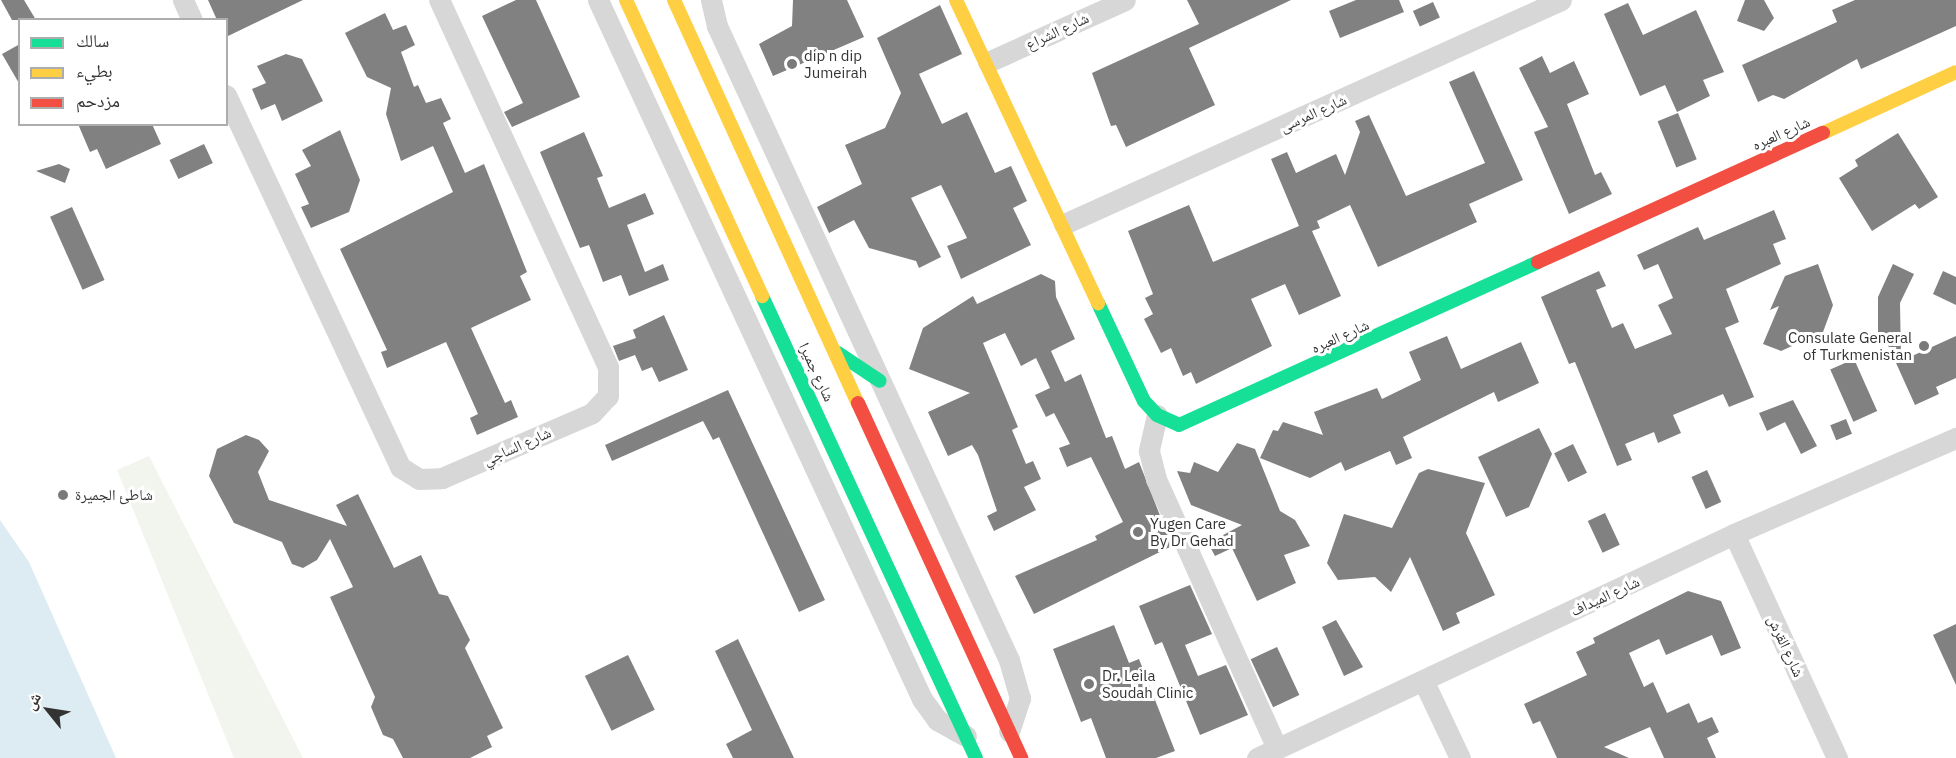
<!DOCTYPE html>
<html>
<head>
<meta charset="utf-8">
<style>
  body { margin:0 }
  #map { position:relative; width:1956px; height:758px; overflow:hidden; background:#fff; font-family:"IBM Plex Sans","Noto Naskh Arabic",sans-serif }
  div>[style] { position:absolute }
  .green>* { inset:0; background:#f1f5ed }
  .water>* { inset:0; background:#ddebf3 }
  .building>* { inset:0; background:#818181; transform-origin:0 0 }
  .street>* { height:21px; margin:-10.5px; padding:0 10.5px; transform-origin:10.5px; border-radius:10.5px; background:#d7d7d7 }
  .fast>* { height:14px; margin:-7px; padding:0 7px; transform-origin:7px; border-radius:7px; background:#16e098 }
  .slow>* { height:14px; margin:-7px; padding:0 7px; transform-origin:7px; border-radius:7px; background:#ffcf43 }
  .jam>* { height:14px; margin:-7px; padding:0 7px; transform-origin:7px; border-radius:7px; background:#f24e42 }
  .dots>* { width:16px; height:16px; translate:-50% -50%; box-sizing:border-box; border:3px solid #fff; border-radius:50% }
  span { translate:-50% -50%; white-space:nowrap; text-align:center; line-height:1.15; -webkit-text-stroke:6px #fff; paint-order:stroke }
  .street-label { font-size:15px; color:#333 }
  .poi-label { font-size:15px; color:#333 }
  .left { translate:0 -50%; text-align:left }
  .right { translate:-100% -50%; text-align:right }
  .legend { position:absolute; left:18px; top:18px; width:210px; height:108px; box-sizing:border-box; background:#fff; border:2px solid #adadad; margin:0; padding:8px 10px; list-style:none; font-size:18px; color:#333 }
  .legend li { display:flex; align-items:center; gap:12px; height:30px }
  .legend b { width:30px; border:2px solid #adadad }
  .north { position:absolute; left:18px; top:680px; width:60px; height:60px; -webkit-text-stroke:4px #fff; paint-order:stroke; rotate:300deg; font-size:16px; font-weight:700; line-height:24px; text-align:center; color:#333 }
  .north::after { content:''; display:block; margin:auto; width:21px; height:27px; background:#333; clip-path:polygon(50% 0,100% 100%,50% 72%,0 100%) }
</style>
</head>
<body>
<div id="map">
  <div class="green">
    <i style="clip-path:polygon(149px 456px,303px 758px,234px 758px,117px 470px)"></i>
  </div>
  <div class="water">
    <i style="clip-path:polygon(0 520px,29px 562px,116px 758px,0 758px)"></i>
  </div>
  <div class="building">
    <i style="clip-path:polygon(1px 0,24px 0,36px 20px,12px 20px)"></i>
    <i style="clip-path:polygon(208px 0,303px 0,226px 37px,226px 20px,217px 20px)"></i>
    <i style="clip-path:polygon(516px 0,536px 0,580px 97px,512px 127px,504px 112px,523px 103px,482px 16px)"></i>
    <i style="clip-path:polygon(793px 0,847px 0,864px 37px,773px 76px,759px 44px,792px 26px)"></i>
    <i style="clip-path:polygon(1187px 0,1291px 0,1189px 48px,1215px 105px,1126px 147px,1116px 125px,1111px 126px,1092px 73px,1199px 24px)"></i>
    <i style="clip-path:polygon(1356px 0,1399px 0,1404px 12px,1340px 38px,1329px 11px)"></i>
    <i style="clip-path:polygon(1745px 0,1764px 0,1774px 18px,1764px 31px,1737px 21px)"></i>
    <i style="clip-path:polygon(1855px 0,1956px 0,1956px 26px,1861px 69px,1857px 59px,1784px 99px,1773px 95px,1758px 102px,1742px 65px,1837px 22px,1832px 10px)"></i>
    <i style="left:1433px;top:2px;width:17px;height:22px;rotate:66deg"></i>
    <i style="clip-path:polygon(1628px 3px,1643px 35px,1696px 10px,1724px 72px,1703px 80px,1710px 96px,1677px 112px,1665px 85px,1640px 96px,1604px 14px)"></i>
    <i style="clip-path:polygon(940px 5px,962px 54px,919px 74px,942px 124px,967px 112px,995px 173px,1011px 166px,1027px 201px,1013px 208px,1031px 245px,961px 279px,947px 246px,967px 238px,941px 185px,911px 198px,941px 257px,919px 268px,916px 261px,869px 248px,854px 220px,829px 233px,817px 207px,862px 184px,845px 145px,885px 128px,901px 93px,877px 38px)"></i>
    <i style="clip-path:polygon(385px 13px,393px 30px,406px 25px,415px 45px,401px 52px,414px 87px,418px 85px,426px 103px,441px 98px,451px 119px,443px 123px,465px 173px,484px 164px,527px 272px,520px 276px,531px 300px,471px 328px,505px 403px,511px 400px,518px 417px,477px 435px,470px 418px,478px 414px,446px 342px,387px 368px,381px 352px,387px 350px,340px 249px,453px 192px,433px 146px,401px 161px,386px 114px,391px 88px,367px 77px,345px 33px)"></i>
    <i style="clip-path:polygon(20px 44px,20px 85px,2px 54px)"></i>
    <i style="clip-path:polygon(286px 54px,302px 59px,323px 101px,282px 121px,275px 104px,261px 110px,252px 89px,266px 83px,257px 66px)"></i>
    <i style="clip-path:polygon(1542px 56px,1550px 73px,1574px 61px,1589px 94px,1567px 104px,1595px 175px,1601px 172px,1612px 194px,1569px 214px,1534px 132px,1548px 127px,1519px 68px)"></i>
    <i style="clip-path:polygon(1474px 71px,1523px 180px,1469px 204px,1477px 222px,1378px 267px,1350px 205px,1317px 221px,1320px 228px,1312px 231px,1341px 296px,1299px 315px,1285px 284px,1251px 299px,1272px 346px,1196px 384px,1191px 372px,1183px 376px,1171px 348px,1161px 353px,1144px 319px,1153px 314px,1145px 298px,1153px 294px,1128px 231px,1189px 205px,1213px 262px,1299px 226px,1271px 159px,1287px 152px,1296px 173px,1336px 154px,1345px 175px,1360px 132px,1355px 121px,1369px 115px,1406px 196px,1485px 163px,1449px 82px)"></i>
    <i style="left:1678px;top:113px;width:50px;height:22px;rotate:68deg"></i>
    <i style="clip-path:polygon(78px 124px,152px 124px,161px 144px,106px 169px,97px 149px,90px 152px)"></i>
    <i style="clip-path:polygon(340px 130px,360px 180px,349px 212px,311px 228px,301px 207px,309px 204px,295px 174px,311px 166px,302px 150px)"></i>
    <i style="clip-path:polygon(584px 132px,603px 176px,597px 178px,609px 208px,645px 193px,654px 214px,627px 225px,645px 272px,663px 264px,669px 280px,629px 296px,621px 275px,603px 282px,589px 245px,580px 248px,540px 152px)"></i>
    <i style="clip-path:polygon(1898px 133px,1938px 197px,1919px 209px,1915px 204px,1872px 231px,1839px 178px,1858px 166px,1855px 160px)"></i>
    <i style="left:204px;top:144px;width:21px;height:38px;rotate:65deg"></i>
    <i style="clip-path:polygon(59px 164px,70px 169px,65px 183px,36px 171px)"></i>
    <i style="left:72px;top:207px;width:80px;height:24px;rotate:66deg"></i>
    <i style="clip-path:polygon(1774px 210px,1786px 239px,1773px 244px,1781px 264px,1726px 289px,1739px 322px,1725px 328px,1754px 397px,1729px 407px,1723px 394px,1673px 415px,1681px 433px,1658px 443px,1654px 432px,1625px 444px,1632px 460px,1617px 466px,1575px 362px,1569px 364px,1541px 297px,1599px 271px,1606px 286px,1596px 290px,1612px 328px,1623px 323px,1635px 349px,1672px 334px,1658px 305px,1673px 298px,1658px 264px,1644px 270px,1637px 255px,1698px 227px,1704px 240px)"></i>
    <i style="clip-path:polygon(1818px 264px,1833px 305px,1823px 332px,1781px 351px,1763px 344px,1779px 306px,1770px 310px,1785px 276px)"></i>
    <i style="clip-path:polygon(1893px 264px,1914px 274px,1900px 303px,1901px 361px,1956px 336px,1956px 378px,1936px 387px,1939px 394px,1915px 405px,1887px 343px,1878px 343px,1878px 297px)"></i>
    <i style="clip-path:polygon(1943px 271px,1956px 277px,1956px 305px,1933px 294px)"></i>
    <i style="clip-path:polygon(1041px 274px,1055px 281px,1056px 297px,1075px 339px,1051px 351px,1065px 382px,1081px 374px,1106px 438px,1112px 436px,1125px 469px,1139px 462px,1172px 546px,1034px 614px,1015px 576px,1097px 540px,1095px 536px,1123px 522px,1091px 457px,1067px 467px,1059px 448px,1070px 444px,1054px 413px,1046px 417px,1035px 395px,1050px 388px,1036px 358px,1021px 366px,1005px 333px,983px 343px,1018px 427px,1012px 430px,1026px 464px,1033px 461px,1041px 479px,1024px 487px,1036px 510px,994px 531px,987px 516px,997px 511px,978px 455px,972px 445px,948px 456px,928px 412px,970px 393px,909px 369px,923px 328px,973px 296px,977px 304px)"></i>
    <i style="clip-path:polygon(664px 315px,688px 370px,659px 382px,652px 367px,642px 371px,635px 355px,619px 361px,613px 346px,636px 338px,633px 330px)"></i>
    <i style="clip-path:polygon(1447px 336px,1461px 369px,1521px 342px,1539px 383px,1498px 402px,1494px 392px,1403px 437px,1412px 458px,1396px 465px,1390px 451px,1345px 471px,1341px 462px,1310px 478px,1260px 458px,1273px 430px,1278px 431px,1283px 422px,1323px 435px,1314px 412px,1377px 388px,1382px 399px,1421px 380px,1409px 352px)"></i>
    <i style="left:1854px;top:359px;width:57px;height:26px;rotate:66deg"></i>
    <i style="clip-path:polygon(728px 390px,825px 600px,799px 612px,719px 437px,713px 440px,703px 421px,612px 461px,605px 445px)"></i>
    <i style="clip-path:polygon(1793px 400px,1817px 446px,1801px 454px,1785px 422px,1767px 431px,1759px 413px)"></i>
    <i style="left:1846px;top:419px;width:16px;height:17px;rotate:68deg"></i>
    <i style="clip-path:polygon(1539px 428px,1552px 454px,1529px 507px,1506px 517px,1478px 457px)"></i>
    <i style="clip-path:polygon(246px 435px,259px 440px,269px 451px,258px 472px,269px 500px,347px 526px,336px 505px,358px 494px,394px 568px,421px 555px,439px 594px,448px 596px,470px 640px,465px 648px,503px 728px,487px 736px,492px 747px,470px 758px,403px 758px,393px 739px,383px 735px,371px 707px,375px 697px,330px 597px,353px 587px,330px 539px,317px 560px,303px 568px,292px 564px,282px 542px,234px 523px,209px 476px,217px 449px)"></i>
    <i style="clip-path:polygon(1237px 443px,1255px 449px,1280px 511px,1295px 520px,1310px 546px,1284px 555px,1296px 583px,1257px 601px,1232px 548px,1215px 556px,1208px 543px,1242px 525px,1191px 505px,1177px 471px,1190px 473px,1194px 462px,1218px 472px)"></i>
    <i style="left:1573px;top:444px;width:32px;height:21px;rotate:64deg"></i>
    <i style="clip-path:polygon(1428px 469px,1485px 483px,1466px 533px,1495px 595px,1456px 613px,1460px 623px,1443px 631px,1410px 557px,1391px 592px,1375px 577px,1338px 580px,1327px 563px,1344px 514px,1392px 528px,1419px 473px)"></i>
    <i style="left:1707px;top:470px;width:35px;height:17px;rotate:66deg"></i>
    <i style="left:1605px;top:513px;width:35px;height:19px;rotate:65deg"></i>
    <i style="clip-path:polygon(1190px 585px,1212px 634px,1185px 645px,1198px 676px,1226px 665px,1248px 715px,1200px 735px,1162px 642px,1155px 645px,1139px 606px)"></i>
    <i style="clip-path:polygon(1688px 591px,1721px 601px,1741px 648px,1721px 656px,1712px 635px,1666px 655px,1659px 639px,1629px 653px,1644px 687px,1653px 682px,1667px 713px,1689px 703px,1698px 723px,1712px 717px,1719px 732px,1707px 738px,1716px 758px,1664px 758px,1650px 727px,1604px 747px,1629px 758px,1557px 758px,1540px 721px,1533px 724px,1524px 704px,1587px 675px,1576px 652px,1595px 643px,1593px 638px)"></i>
    <i style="clip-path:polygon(1336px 620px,1363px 667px,1344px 676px,1322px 627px)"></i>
    <i style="clip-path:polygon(1956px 624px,1956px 685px,1933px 635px)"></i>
    <i style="clip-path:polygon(1114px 625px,1129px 663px,1139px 659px,1175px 751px,1156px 758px,1106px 758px,1091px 718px,1081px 722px,1053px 649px)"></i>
    <i style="clip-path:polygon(738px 639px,745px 654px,794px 758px,733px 758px,726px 744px,752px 730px,715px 651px)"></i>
    <i style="left:1277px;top:647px;width:53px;height:29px;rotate:65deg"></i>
    <i style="left:628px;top:655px;width:61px;height:48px;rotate:64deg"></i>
  </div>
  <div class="street">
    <i style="left:183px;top:0;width:22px;rotate:66deg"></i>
    <i style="left:598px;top:0;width:770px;rotate:65.13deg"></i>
    <i style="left:922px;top:699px;width:26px;rotate:54deg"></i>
    <i style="left:937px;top:720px;width:33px;rotate:29deg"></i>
    <i style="left:711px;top:0;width:27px;rotate:77deg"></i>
    <i style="left:717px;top:26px;width:698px;rotate:65.27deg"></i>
    <i style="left:1009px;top:660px;width:40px;rotate:74deg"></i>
    <i style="left:1020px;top:698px;width:35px;rotate:108deg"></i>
    <i style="left:988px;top:62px;width:150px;rotate:-24.3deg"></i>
    <i style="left:226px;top:95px;width:411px;rotate:64.9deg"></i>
    <i style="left:400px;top:467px;width:22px;rotate:32deg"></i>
    <i style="left:419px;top:479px;width:23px;rotate:-2deg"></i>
    <i style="left:442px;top:478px;width:163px;rotate:-23.4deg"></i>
    <i style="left:592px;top:413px;width:23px;rotate:-47deg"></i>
    <i style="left:608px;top:396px;width:29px;rotate:-90deg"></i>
    <i style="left:608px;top:367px;width:404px;rotate:-114.7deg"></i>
    <i style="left:1064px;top:224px;width:545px;rotate:-24.26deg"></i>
    <i style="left:1157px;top:415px;width:37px;rotate:103deg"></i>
    <i style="left:1149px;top:451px;width:29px;rotate:76deg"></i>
    <i style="left:1156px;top:479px;width:295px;rotate:65.8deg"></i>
    <i style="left:1734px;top:534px;width:247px;rotate:65.3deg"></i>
    <i style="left:1424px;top:682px;width:84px;rotate:64.7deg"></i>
    <i style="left:1257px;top:758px;width:527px;rotate:-25.15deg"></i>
    <i style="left:1734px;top:534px;width:242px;rotate:-23.4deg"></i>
  </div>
  <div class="fast">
    <i style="left:762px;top:296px;width:509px;rotate:65.15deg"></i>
    <i style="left:1098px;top:303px;width:108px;rotate:64.9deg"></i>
    <i style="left:1144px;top:401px;width:19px;rotate:47deg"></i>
    <i style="left:1157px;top:415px;width:24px;rotate:24deg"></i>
    <i style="left:1179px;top:425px;width:394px;rotate:-24.4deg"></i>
    <i style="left:838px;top:353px;width:50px;rotate:33.7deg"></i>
  </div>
  <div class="slow">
    <i style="left:626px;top:0;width:326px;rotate:65.3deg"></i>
    <i style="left:674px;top:0;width:443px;rotate:65.5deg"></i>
    <i style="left:956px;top:0;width:335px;rotate:64.9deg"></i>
    <i style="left:1823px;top:133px;width:146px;rotate:-24.6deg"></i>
  </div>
  <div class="jam">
    <i style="left:1538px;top:262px;width:313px;rotate:-24.4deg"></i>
    <i style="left:858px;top:403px;width:391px;rotate:65.3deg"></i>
  </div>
  <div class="dots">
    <i style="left:792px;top:64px;background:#7a7a7a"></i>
    <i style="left:1924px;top:346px;background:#7a7a7a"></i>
    <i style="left:63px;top:495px;background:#7a7a7a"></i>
    <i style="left:1138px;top:532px;background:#7a7a7a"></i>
    <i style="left:1089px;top:684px;background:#7a7a7a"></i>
  </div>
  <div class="street-label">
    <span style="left:1057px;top:31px;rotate:-25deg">شارع الشراع</span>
    <span style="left:1313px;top:113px;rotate:-24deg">شارع المرسى</span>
    <span style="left:1781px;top:133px;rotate:-24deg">شارع العبره</span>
    <span style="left:1340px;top:336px;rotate:-24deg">شارع العبره</span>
    <span style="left:817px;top:372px;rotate:65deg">شارع جميرا</span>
    <span style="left:517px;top:446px;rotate:-24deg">شارع الساجي</span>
    <span style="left:1605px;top:596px;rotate:-25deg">شارع الميداف</span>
    <span style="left:1786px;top:646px;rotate:65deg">شارع القرش</span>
  </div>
  <div class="poi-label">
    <span class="left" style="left:804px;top:64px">dip n dip<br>Jumeirah</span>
    <span class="right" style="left:1912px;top:346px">Consulate General<br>of Turkmenistan</span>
    <span class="left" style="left:75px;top:495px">شاطئ الجميرة</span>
    <span class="left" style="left:1150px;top:532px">Yugen Care<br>By Dr Gehad</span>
    <span class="left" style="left:1102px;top:684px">Dr. Leila<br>Soudah Clinic</span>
  </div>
  <ul class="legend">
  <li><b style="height:8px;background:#16e098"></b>سالك</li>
  <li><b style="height:8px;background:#ffcf43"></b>بطيء</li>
  <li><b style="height:8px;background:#f24e42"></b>مزدحم</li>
  </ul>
  <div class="north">ش</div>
</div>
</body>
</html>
